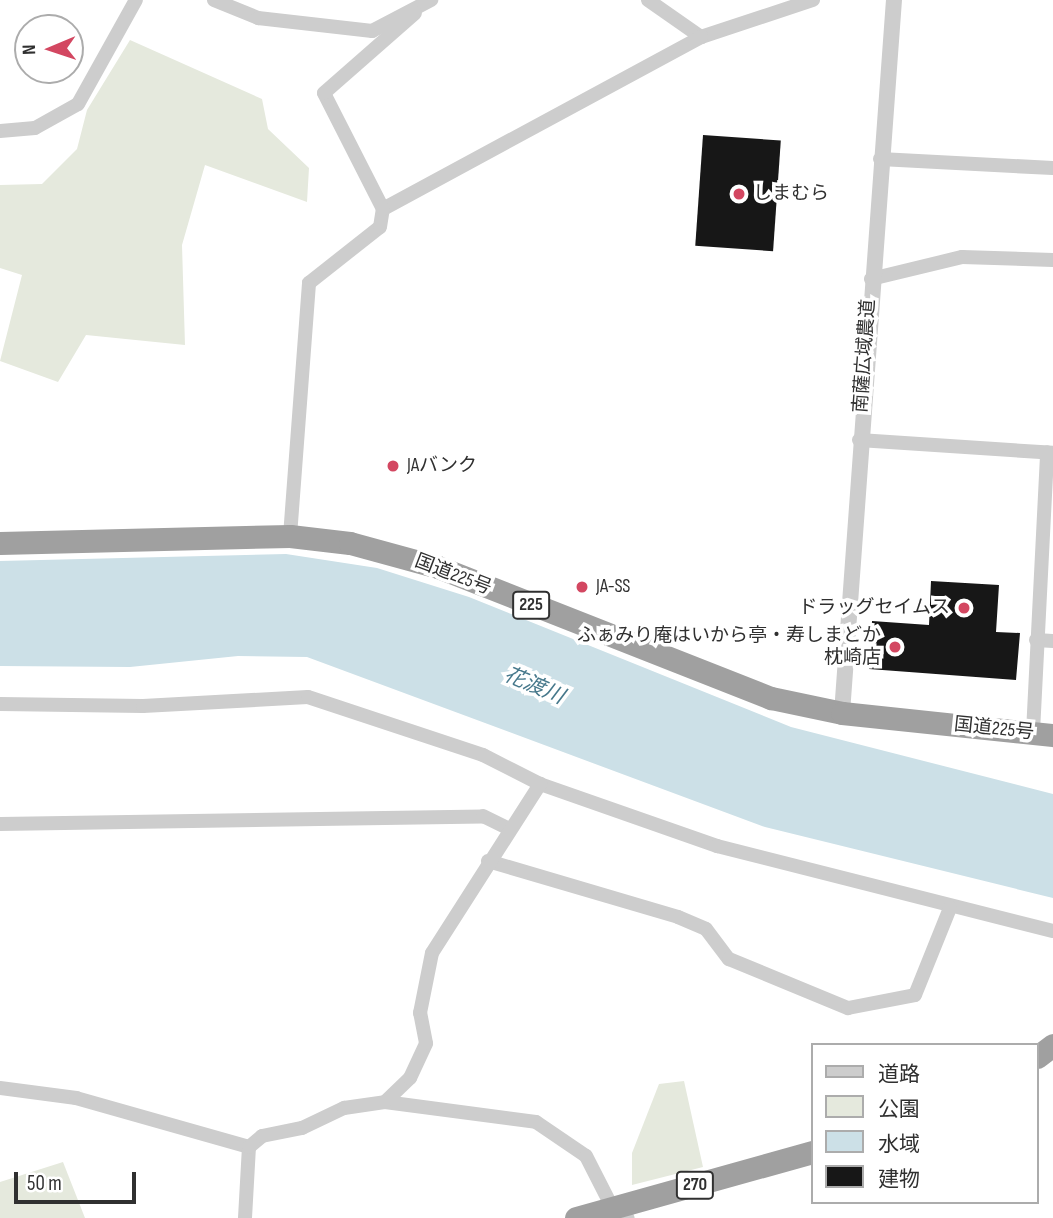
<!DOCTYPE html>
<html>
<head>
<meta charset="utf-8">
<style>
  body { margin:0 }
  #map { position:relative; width:1053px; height:1218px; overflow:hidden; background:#fff; font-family:"Sofia Sans Condensed","Noto Sans JP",sans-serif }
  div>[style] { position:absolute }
  .green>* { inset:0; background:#e5e9dd }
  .water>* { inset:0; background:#cce0e7 }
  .building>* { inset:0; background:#171717; transform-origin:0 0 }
  .minor>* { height:14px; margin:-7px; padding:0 7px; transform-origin:7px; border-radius:7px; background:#cdcdcd }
  .tertiary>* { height:16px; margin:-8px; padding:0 8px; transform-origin:8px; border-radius:8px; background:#cdcdcd }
  .trunk>* { height:23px; margin:-11.5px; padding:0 11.5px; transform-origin:11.5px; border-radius:11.5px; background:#a0a0a0 }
  .dots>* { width:19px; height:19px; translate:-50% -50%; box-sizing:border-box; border:4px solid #fff; border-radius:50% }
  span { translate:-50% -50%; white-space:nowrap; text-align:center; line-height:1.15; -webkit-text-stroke:7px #fff; paint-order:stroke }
  .shield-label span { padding:2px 5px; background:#fff; border:2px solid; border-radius:5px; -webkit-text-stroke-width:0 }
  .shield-label { font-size:18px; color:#303030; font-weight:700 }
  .poi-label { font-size:19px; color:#303030 }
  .left { translate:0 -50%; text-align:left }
  .right { translate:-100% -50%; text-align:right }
  .street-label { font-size:19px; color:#303030 }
  .water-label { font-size:21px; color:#46788b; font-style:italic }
  .legend { position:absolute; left:811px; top:1043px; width:228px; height:161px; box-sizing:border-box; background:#fff; border:2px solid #acacac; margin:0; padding:9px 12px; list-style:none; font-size:21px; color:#303030 }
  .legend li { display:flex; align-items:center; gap:14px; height:35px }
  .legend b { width:35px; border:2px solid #acacac }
  .north { position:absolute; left:14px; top:14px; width:70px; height:70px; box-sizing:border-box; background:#fff; border:2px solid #acacac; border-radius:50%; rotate:268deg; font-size:19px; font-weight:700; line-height:28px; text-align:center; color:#303030 }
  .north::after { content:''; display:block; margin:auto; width:24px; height:32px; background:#d34761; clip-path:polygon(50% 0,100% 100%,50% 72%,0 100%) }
  .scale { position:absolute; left:14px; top:1172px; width:122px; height:32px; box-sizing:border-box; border:4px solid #303030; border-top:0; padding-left:9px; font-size:21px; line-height:24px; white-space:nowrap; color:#303030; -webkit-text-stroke:5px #fff; paint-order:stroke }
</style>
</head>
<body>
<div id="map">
  <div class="green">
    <i style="clip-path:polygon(130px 40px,262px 99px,268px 129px,309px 168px,307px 202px,205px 165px,182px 245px,185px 345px,86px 335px,58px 382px,0 361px,22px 275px,0 268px,0 185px,42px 184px,77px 149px,87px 110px)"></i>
    <i style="clip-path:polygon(684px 1081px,703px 1167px,632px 1185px,632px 1153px,659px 1084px)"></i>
    <i style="clip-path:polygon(63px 1162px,85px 1218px,0 1218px,0 1182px)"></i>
  </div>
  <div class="water">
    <i style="clip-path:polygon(286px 554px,377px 568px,469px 597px,791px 727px,1053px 794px,1053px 898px,765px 827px,307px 657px,238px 656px,130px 667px,0 666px,0 561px)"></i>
  </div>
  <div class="building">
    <i style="left:703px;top:135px;width:78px;height:111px;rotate:4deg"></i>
    <i style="clip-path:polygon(931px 581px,999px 585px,996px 632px,1020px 633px,1016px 680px,869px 669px,872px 621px,929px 625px)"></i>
  </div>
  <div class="minor">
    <i style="left:214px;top:0;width:48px;rotate:22.2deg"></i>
    <i style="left:258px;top:18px;width:115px;rotate:6.5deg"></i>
    <i style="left:372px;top:31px;width:67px;rotate:-27.7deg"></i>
    <i style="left:648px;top:0;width:65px;rotate:34.9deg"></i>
    <i style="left:701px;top:37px;width:118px;rotate:-18.3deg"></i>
    <i style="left:0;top:131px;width:35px;rotate:-5deg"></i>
    <i style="left:35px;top:128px;width:49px;rotate:-29.2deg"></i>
    <i style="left:78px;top:104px;width:119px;rotate:-60.9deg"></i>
    <i style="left:880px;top:159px;width:173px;rotate:3deg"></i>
    <i style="left:383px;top:209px;width:362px;rotate:-28.4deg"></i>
    <i style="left:871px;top:279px;width:94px;rotate:-13.6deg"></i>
    <i style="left:962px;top:257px;width:91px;rotate:1.9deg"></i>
    <i style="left:859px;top:440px;width:194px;rotate:3.8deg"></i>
    <i style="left:290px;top:536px;width:254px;rotate:-85.7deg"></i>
    <i style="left:309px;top:283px;width:90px;rotate:-38.3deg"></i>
    <i style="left:380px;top:227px;width:18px;rotate:-81deg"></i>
    <i style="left:383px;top:209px;width:130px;rotate:-117deg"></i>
    <i style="left:324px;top:93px;width:121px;rotate:-41.3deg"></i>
    <i style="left:1036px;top:640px;width:17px;rotate:3deg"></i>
    <i style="left:0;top:704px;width:143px;rotate:0.8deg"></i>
    <i style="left:143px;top:706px;width:165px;rotate:-3.1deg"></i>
    <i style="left:308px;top:697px;width:184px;rotate:18.3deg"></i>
    <i style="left:483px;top:755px;width:64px;rotate:27deg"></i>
    <i style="left:540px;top:784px;width:188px;rotate:19.3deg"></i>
    <i style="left:717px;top:846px;width:347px;rotate:14.2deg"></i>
    <i style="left:1033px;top:732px;width:280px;rotate:-87.1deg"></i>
    <i style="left:0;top:824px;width:483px;rotate:-0.9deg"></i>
    <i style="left:483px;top:816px;width:30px;rotate:26deg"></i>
    <i style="left:488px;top:861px;width:198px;rotate:16.4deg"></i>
    <i style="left:678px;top:917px;width:30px;rotate:23deg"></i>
    <i style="left:706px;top:929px;width:38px;rotate:53deg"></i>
    <i style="left:729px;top:959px;width:129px;rotate:22.4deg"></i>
    <i style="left:848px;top:1008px;width:68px;rotate:-11deg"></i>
    <i style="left:915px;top:995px;width:94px;rotate:-68.1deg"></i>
    <i style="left:0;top:1088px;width:77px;rotate:7.5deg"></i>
    <i style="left:76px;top:1098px;width:180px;rotate:15.8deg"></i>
    <i style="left:385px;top:1102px;width:152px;rotate:7.5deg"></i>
    <i style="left:536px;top:1122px;width:60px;rotate:34.2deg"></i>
    <i style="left:586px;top:1156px;width:57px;rotate:63deg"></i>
    <i style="left:612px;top:1207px;width:19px;rotate:35deg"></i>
    <i style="left:245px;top:1218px;width:71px;rotate:-86.8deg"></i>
    <i style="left:249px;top:1147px;width:17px;rotate:-40deg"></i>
    <i style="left:262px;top:1136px;width:41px;rotate:-11.3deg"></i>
    <i style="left:302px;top:1128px;width:47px;rotate:-25.5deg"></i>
    <i style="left:344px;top:1108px;width:41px;rotate:-8.3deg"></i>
    <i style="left:385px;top:1102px;width:35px;rotate:-44deg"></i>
    <i style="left:410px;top:1078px;width:38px;rotate:-65deg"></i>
    <i style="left:426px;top:1043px;width:31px;rotate:-101deg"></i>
    <i style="left:420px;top:1013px;width:61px;rotate:-78.7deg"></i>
    <i style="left:432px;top:953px;width:201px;rotate:-57.4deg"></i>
  </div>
  <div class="tertiary">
    <i style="left:842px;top:713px;width:715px;rotate:-85.83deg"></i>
  </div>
  <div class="trunk">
    <i style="left:0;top:543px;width:290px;rotate:-1.4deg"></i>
    <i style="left:290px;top:536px;width:60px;rotate:6.7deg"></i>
    <i style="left:350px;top:543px;width:91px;rotate:15.3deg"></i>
    <i style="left:438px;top:567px;width:358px;rotate:21.5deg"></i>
    <i style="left:771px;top:698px;width:73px;rotate:11.9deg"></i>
    <i style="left:842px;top:713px;width:212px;rotate:6deg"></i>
    <i style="left:1037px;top:1057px;width:20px;rotate:-37deg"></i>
    <i style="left:576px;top:1218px;width:246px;rotate:-15.6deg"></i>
  </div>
  <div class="dots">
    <i style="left:739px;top:194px;background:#d34761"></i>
    <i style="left:393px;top:466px;background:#d34761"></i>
    <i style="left:582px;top:587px;background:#d34761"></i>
    <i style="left:964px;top:608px;background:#d34761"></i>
    <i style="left:895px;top:647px;background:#d34761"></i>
  </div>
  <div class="shield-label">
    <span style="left:531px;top:605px">225</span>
    <span style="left:695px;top:1185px">270</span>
  </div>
  <div class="poi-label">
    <span class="left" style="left:753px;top:194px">しまむら</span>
    <span class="left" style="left:407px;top:466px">JAバンク</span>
    <span class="left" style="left:596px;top:587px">JA-SS</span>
    <span class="right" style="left:950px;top:608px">ドラッグセイムス</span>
    <span class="right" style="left:881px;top:647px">ふぁみり庵はいから亭・寿しまどか<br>枕崎店</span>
  </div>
  <div class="street-label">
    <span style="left:865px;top:356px;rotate:-86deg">南薩広域農道</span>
    <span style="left:453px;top:575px;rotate:21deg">国道225号</span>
    <span style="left:994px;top:729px;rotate:6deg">国道225号</span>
  </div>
  <div class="water-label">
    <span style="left:534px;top:686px;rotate:23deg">花渡川</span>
  </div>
  <ul class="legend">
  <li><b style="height:9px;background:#cdcdcd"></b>道路</li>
  <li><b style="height:19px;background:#e5e9dd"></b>公園</li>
  <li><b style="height:19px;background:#cce0e7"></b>水域</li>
  <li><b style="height:19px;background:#171717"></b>建物</li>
  </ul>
  <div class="north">N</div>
  <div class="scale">50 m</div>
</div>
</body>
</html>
